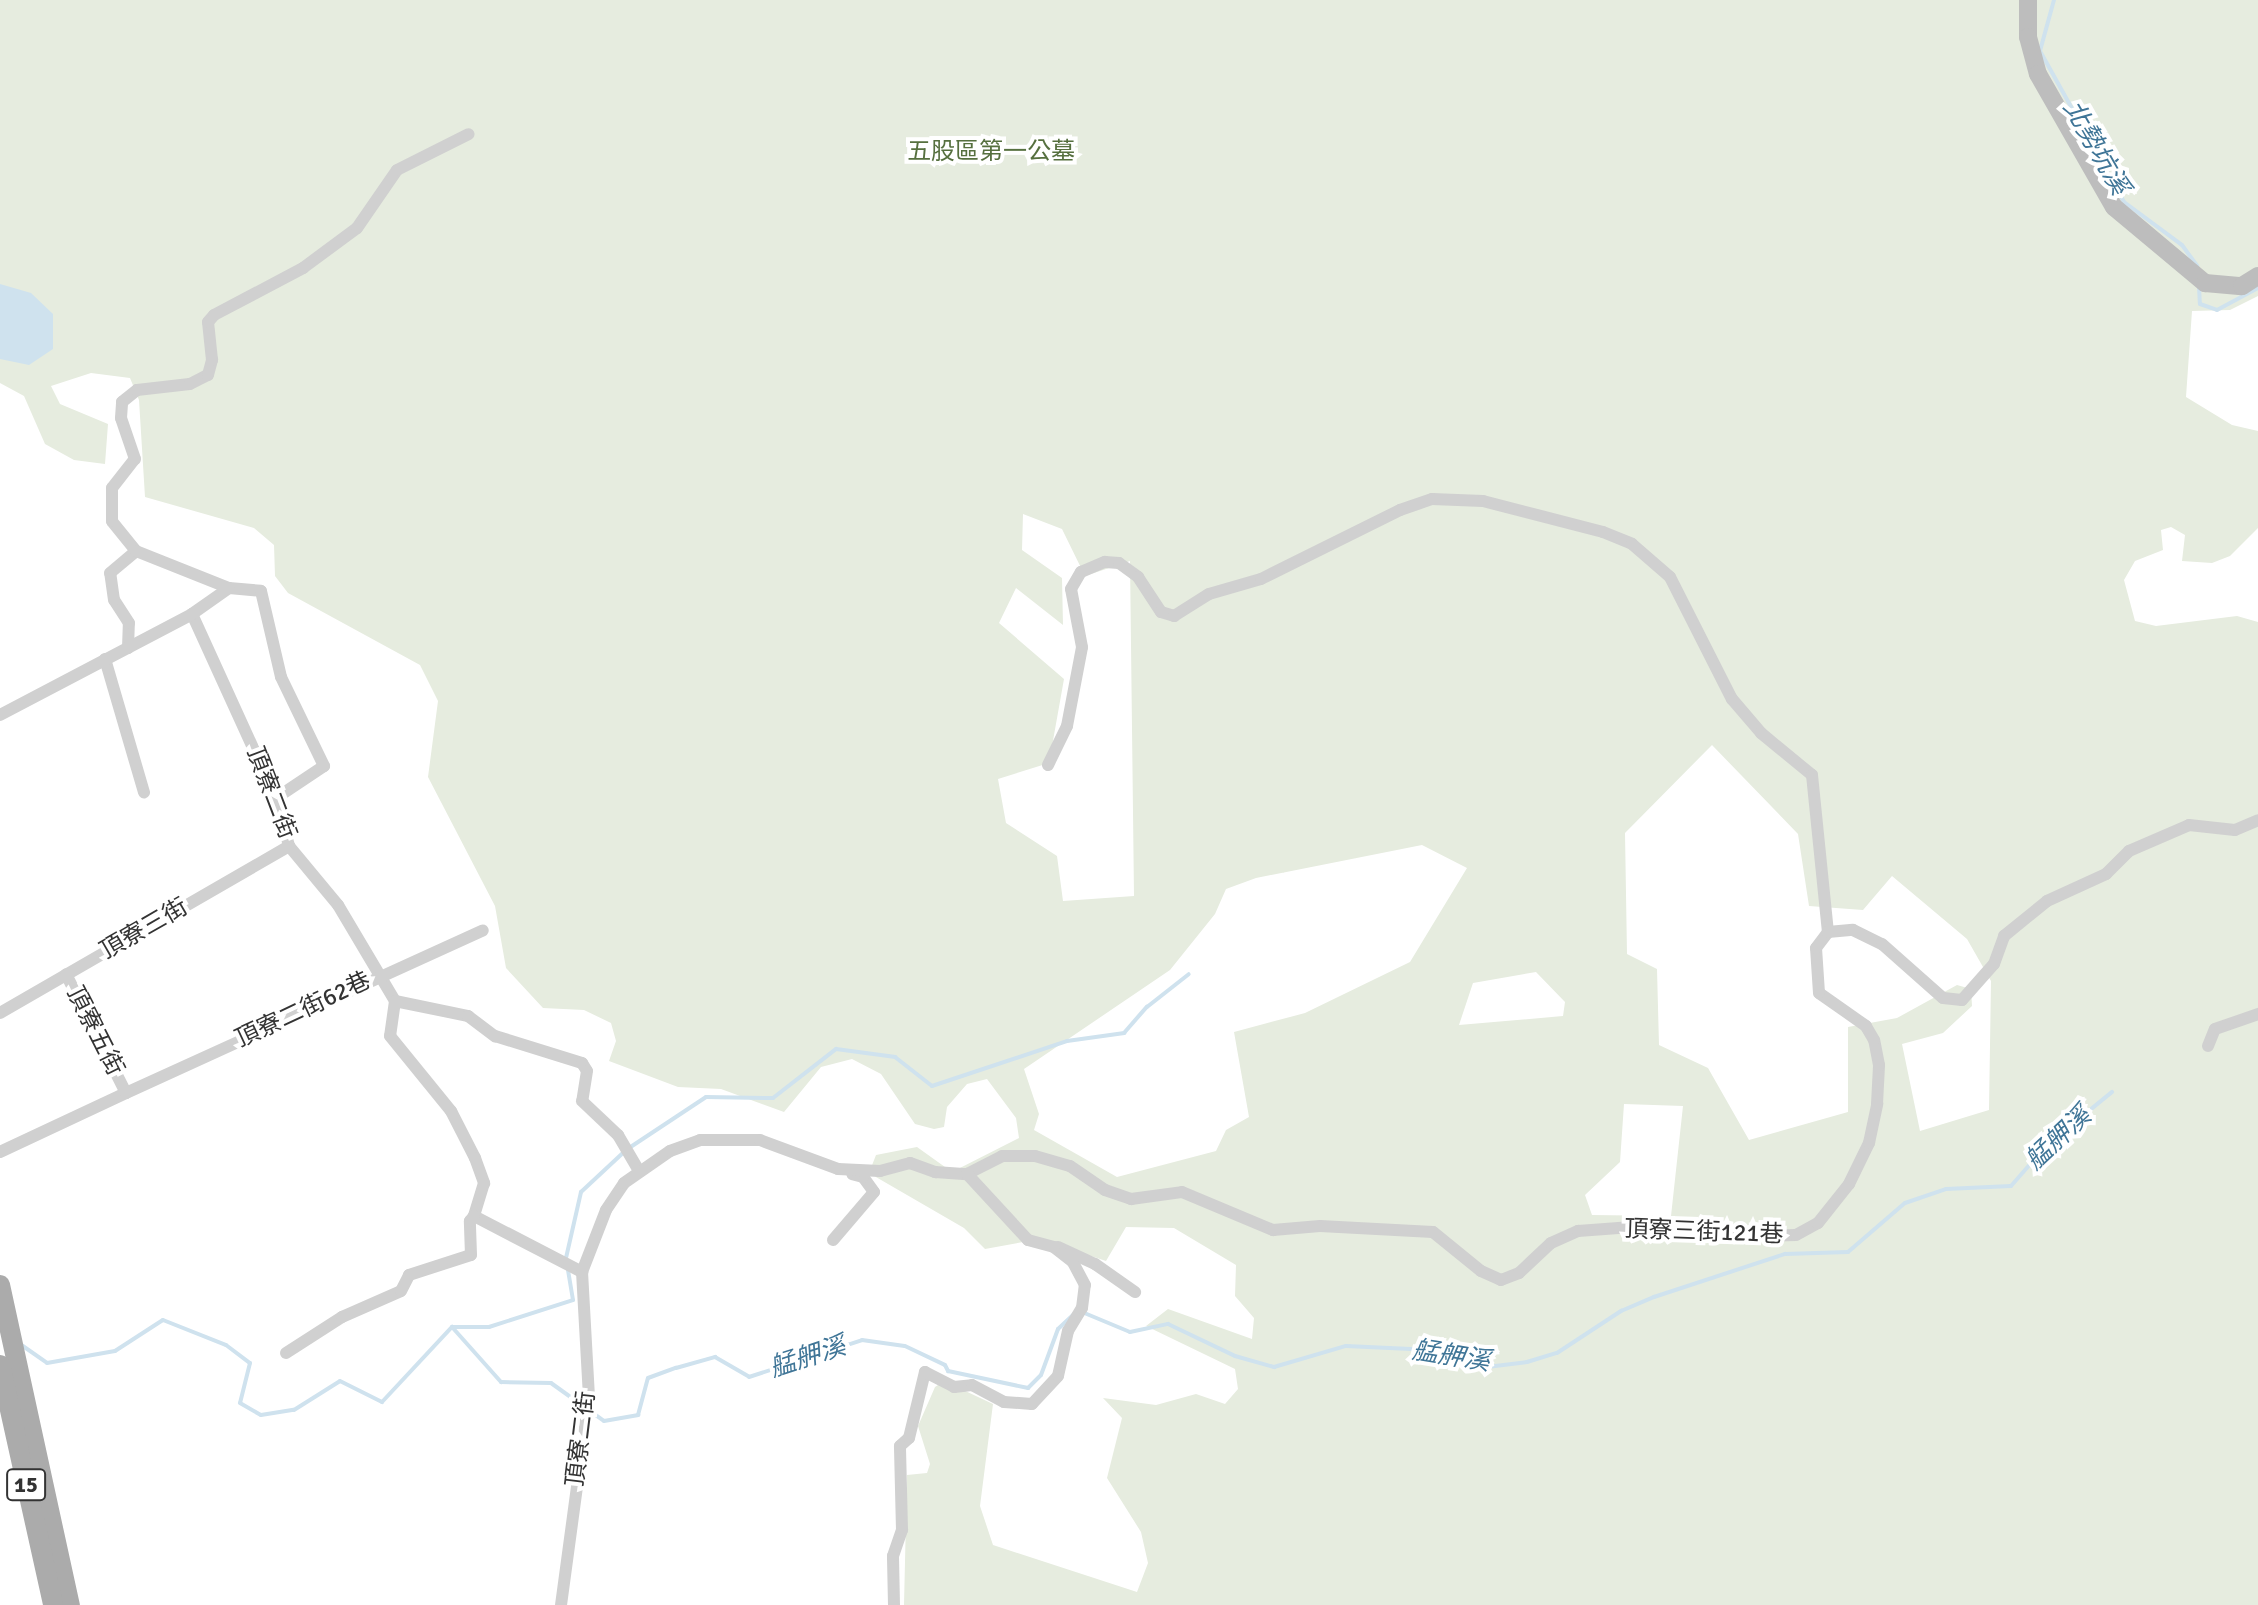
<!DOCTYPE html>
<html>
<head>
<meta charset="utf-8">
<style>
  body { margin:0 }
  #map { position:relative; width:2258px; height:1605px; overflow:hidden; background:#fff; font-family:Signika,"Noto Sans TC",sans-serif }
  div>[style] { position:absolute }
  .green>* { inset:0; background:#e6ecdf }
  .water>* { inset:0; background:#cfe2ee }
  .stream>* { height:4px; margin:-2px; padding:0 2px; transform-origin:2px; border-radius:2px; background:#cfe2ee }
  .street>* { height:12px; margin:-6px; padding:0 6px; transform-origin:6px; border-radius:6px; background:#d0d0d0 }
  .secondary>* { height:18px; margin:-9px; padding:0 9px; transform-origin:9px; border-radius:9px; background:#bdbdbd }
  .primary>* { height:20px; margin:-10px; padding:0 10px; transform-origin:10px; border-radius:10px; background:#ababab }
  span { translate:-50% -50%; white-space:nowrap; text-align:center; line-height:1.15; -webkit-text-stroke:8px #fff; paint-order:stroke }
  .shield-label span { padding:2px 6px; background:#fff; border:2px solid; border-radius:6px; -webkit-text-stroke-width:0 }
  .shield-label { font-size:22px; color:#333; font-weight:700 }
  .park-label { font-size:24px; color:#56703f }
  .street-label { font-size:24px; color:#333 }
  .water-label { font-size:26px; color:#3f7597; font-style:italic }
</style>
</head>
<body>
<div id="map">
  <div class="green">
    <i style="clip-path:polygon(evenodd,0 0,2258px 0,2258px 296px,2230px 310px,2192px 311px,2186px 397px,2232px 425px,2258px 431px,2258px 528px,2230px 556px,2212px 563px,2182px 561px,2185px 535px,2171px 527px,2161px 530px,2163px 550px,2135px 561px,2124px 580px,2135px 621px,2156px 626px,2237px 616px,2258px 622px,2258px 1605px,904px 1605px,907px 1475px,927px 1473px,930px 1464px,918px 1426px,935px 1387px,944px 1381px,993px 1404px,980px 1506px,993px 1545px,1137px 1592px,1148px 1563px,1141px 1532px,1107px 1478px,1122px 1418px,1103px 1398px,1156px 1405px,1196px 1394px,1225px 1404px,1238px 1389px,1235px 1369px,1146px 1326px,1168px 1309px,1252px 1339px,1254px 1318px,1235px 1296px,1236px 1265px,1174px 1228px,1126px 1227px,1106px 1261px,1040px 1239px,985px 1249px,964px 1228px,869px 1173px,876px 1155px,917px 1147px,952px 1172px,1019px 1138px,1016px 1118px,987px 1079px,967px 1084px,947px 1107px,944px 1127px,934px 1129px,915px 1124px,881px 1074px,852px 1059px,821px 1067px,784px 1112px,721px 1089px,678px 1087px,609px 1061px,616px 1041px,611px 1023px,584px 1010px,543px 1008px,506px 968px,495px 906px,428px 777px,438px 701px,420px 665px,288px 593px,275px 576px,274px 545px,254px 528px,145px 497px,139px 400px,130px 378px,91px 373px,51px 386px,60px 404px,108px 424px,105px 464px,74px 460px,45px 444px,24px 396px,0 383px,0 0,1023px 514px,1062px 529px,1085px 576px,1130px 561px,1134px 896px,1063px 901px,1057px 856px,1006px 823px,998px 779px,1049px 763px,1064px 679px,999px 623px,1016px 588px,1063px 625px,1062px 578px,1022px 550px,1023px 514px,0 0,1712px 745px,1798px 834px,1809px 906px,1863px 910px,1892px 876px,1967px 939px,1991px 981px,1989px 1110px,1920px 1131px,1902px 1044px,1943px 1033px,1972px 1006px,1971px 989px,1957px 985px,1897px 1018px,1848px 1027px,1848px 1112px,1749px 1140px,1708px 1068px,1659px 1045px,1657px 969px,1627px 954px,1625px 833px,1712px 745px,0 0,1422px 845px,1467px 868px,1410px 962px,1305px 1013px,1234px 1032px,1249px 1117px,1226px 1130px,1216px 1151px,1117px 1177px,1034px 1130px,1039px 1114px,1024px 1069px,1170px 970px,1215px 914px,1226px 889px,1256px 878px,1422px 845px,0 0,1536px 972px,1565px 1002px,1563px 1016px,1459px 1025px,1473px 983px,1536px 972px,0 0,1624px 1104px,1683px 1106px,1671px 1216px,1592px 1215px,1585px 1195px,1620px 1162px,1624px 1104px)"></i>
  </div>
  <div class="water">
    <i style="clip-path:polygon(0 284px,31px 293px,53px 314px,53px 349px,29px 365px,0 359px)"></i>
  </div>
  <div class="stream">
    <i style="left:2054px;top:0;width:53px;rotate:105.4deg"></i>
    <i style="left:2040px;top:51px;width:173px;rotate:60.9deg"></i>
    <i style="left:2124px;top:202px;width:72px;rotate:36.6deg"></i>
    <i style="left:2182px;top:245px;width:26px;rotate:54deg"></i>
    <i style="left:2199px;top:287px;width:17px;rotate:87deg"></i>
    <i style="left:2200px;top:304px;width:18px;rotate:19deg"></i>
    <i style="left:2217px;top:310px;width:47px;rotate:-28.2deg"></i>
    <i style="left:1082px;top:1312px;width:52px;rotate:22.6deg"></i>
    <i style="left:1130px;top:1332px;width:39px;rotate:-12deg"></i>
    <i style="left:1168px;top:1324px;width:74px;rotate:25.5deg"></i>
    <i style="left:1235px;top:1356px;width:41px;rotate:15.8deg"></i>
    <i style="left:1274px;top:1367px;width:75px;rotate:-16.3deg"></i>
    <i style="left:1346px;top:1346px;width:65px;rotate:2.6deg"></i>
    <i style="left:1411px;top:1349px;width:78px;rotate:13.3deg"></i>
    <i style="left:1487px;top:1367px;width:40px;rotate:-7.1deg"></i>
    <i style="left:1527px;top:1362px;width:31px;rotate:-17deg"></i>
    <i style="left:1557px;top:1353px;width:77px;rotate:-33.3deg"></i>
    <i style="left:1621px;top:1311px;width:36px;rotate:-23deg"></i>
    <i style="left:1654px;top:1297px;width:138px;rotate:-18.2deg"></i>
    <i style="left:1785px;top:1254px;width:63px;rotate:-1.8deg"></i>
    <i style="left:1848px;top:1252px;width:75px;rotate:-40.7deg"></i>
    <i style="left:1905px;top:1203px;width:43px;rotate:-18.9deg"></i>
    <i style="left:1946px;top:1189px;width:65px;rotate:-2.6deg"></i>
    <i style="left:2011px;top:1186px;width:55px;rotate:-48.7deg"></i>
    <i style="left:2047px;top:1145px;width:84px;rotate:-39.2deg"></i>
    <i style="left:452px;top:1327px;width:37px"></i>
    <i style="left:489px;top:1327px;width:88px;rotate:-17.8deg"></i>
    <i style="left:573px;top:1300px;width:43px;rotate:-99.5deg"></i>
    <i style="left:566px;top:1258px;width:68px;rotate:-77.2deg"></i>
    <i style="left:581px;top:1192px;width:62px;rotate:-43deg"></i>
    <i style="left:626px;top:1150px;width:96px;rotate:-33.5deg"></i>
    <i style="left:706px;top:1097px;width:67px;rotate:0.9deg"></i>
    <i style="left:773px;top:1098px;width:80px;rotate:-37.9deg"></i>
    <i style="left:836px;top:1049px;width:60px;rotate:7.7deg"></i>
    <i style="left:895px;top:1057px;width:47px;rotate:38.1deg"></i>
    <i style="left:932px;top:1086px;width:142px;rotate:-18.4deg"></i>
    <i style="left:1067px;top:1041px;width:58px;rotate:-8deg"></i>
    <i style="left:1124px;top:1033px;width:35px;rotate:-49deg"></i>
    <i style="left:1147px;top:1007px;width:53px;rotate:-38.2deg"></i>
    <i style="left:20px;top:1344px;width:33px;rotate:35deg"></i>
    <i style="left:47px;top:1363px;width:69px;rotate:-10deg"></i>
    <i style="left:115px;top:1351px;width:57px;rotate:-32.9deg"></i>
    <i style="left:163px;top:1320px;width:68px;rotate:21.6deg"></i>
    <i style="left:226px;top:1345px;width:30px;rotate:37deg"></i>
    <i style="left:250px;top:1363px;width:41px;rotate:104deg"></i>
    <i style="left:240px;top:1403px;width:24px;rotate:30deg"></i>
    <i style="left:261px;top:1415px;width:33px;rotate:-9deg"></i>
    <i style="left:294px;top:1410px;width:54px;rotate:-32.2deg"></i>
    <i style="left:340px;top:1381px;width:47px;rotate:26.6deg"></i>
    <i style="left:382px;top:1402px;width:103px;rotate:-47deg"></i>
    <i style="left:452px;top:1327px;width:74px;rotate:48.3deg"></i>
    <i style="left:501px;top:1382px;width:50px;rotate:1.1deg"></i>
    <i style="left:551px;top:1383px;width:65px;rotate:35.6deg"></i>
    <i style="left:604px;top:1421px;width:35px;rotate:-10deg"></i>
    <i style="left:638px;top:1415px;width:38px;rotate:-75deg"></i>
    <i style="left:648px;top:1378px;width:30px;rotate:-20deg"></i>
    <i style="left:676px;top:1368px;width:41px;rotate:-15.8deg"></i>
    <i style="left:715px;top:1357px;width:39px;rotate:30deg"></i>
    <i style="left:749px;top:1377px;width:119px;rotate:-18.1deg"></i>
    <i style="left:862px;top:1340px;width:43px;rotate:7.9deg"></i>
    <i style="left:905px;top:1346px;width:44px;rotate:25.4deg"></i>
    <i style="left:945px;top:1365px;width:7px;rotate:63deg"></i>
    <i style="left:948px;top:1371px;width:82px;rotate:12deg"></i>
    <i style="left:1028px;top:1388px;width:18px;rotate:-45deg"></i>
    <i style="left:1041px;top:1375px;width:49px;rotate:-69.7deg"></i>
    <i style="left:1058px;top:1329px;width:22px;rotate:-43deg"></i>
  </div>
  <div class="street">
    <i style="left:136px;top:551px;width:38px;rotate:-129deg"></i>
    <i style="left:112px;top:521px;width:33px;rotate:-90deg"></i>
    <i style="left:112px;top:488px;width:37px;rotate:-52deg"></i>
    <i style="left:135px;top:459px;width:43px;rotate:-108.9deg"></i>
    <i style="left:121px;top:418px;width:16px;rotate:-86deg"></i>
    <i style="left:122px;top:402px;width:19px;rotate:-39deg"></i>
    <i style="left:137px;top:390px;width:53px;rotate:-6.5deg"></i>
    <i style="left:190px;top:384px;width:20px;rotate:-27deg"></i>
    <i style="left:208px;top:375px;width:16px;rotate:-75deg"></i>
    <i style="left:212px;top:360px;width:38px;rotate:-96deg"></i>
    <i style="left:208px;top:322px;width:9px;rotate:-49deg"></i>
    <i style="left:214px;top:315px;width:101px;rotate:-27.8deg"></i>
    <i style="left:303px;top:268px;width:67px;rotate:-36.5deg"></i>
    <i style="left:357px;top:228px;width:70px;rotate:-55.4deg"></i>
    <i style="left:397px;top:170px;width:80px;rotate:-26.6deg"></i>
    <i style="left:192px;top:614px;width:202px;rotate:65.5deg"></i>
    <i style="left:276px;top:798px;width:50px;rotate:74.8deg"></i>
    <i style="left:289px;top:846px;width:77px;rotate:50.3deg"></i>
    <i style="left:338px;top:905px;width:112px;rotate:59.3deg"></i>
    <i style="left:395px;top:1001px;width:35px;rotate:98deg"></i>
    <i style="left:390px;top:1036px;width:97px;rotate:50.9deg"></i>
    <i style="left:451px;top:1111px;width:53px;rotate:62.9deg"></i>
    <i style="left:475px;top:1158px;width:27px;rotate:70deg"></i>
    <i style="left:484px;top:1183px;width:34px;rotate:107deg"></i>
    <i style="left:474px;top:1216px;width:122px;rotate:27.4deg"></i>
    <i style="left:128px;top:648px;width:25px;rotate:-88deg"></i>
    <i style="left:129px;top:623px;width:27px;rotate:-123deg"></i>
    <i style="left:114px;top:600px;width:27px;rotate:-98deg"></i>
    <i style="left:110px;top:573px;width:34px;rotate:-40deg"></i>
    <i style="left:136px;top:551px;width:100px;rotate:21.7deg"></i>
    <i style="left:229px;top:588px;width:32px;rotate:5deg"></i>
    <i style="left:261px;top:591px;width:88px;rotate:76.9deg"></i>
    <i style="left:281px;top:677px;width:99px;rotate:64.2deg"></i>
    <i style="left:324px;top:766px;width:58px;rotate:146.3deg"></i>
    <i style="left:105px;top:659px;width:139px;rotate:73.7deg"></i>
    <i style="left:0;top:715px;width:217px;rotate:-27.7deg"></i>
    <i style="left:192px;top:614px;width:45px;rotate:-35.1deg"></i>
    <i style="left:1048px;top:765px;width:43px;rotate:-64deg"></i>
    <i style="left:1067px;top:726px;width:80px;rotate:-79.2deg"></i>
    <i style="left:1082px;top:647px;width:59px;rotate:-100.7deg"></i>
    <i style="left:1071px;top:589px;width:20px;rotate:-60deg"></i>
    <i style="left:1081px;top:572px;width:26px;rotate:-23deg"></i>
    <i style="left:1105px;top:562px;width:14px;rotate:4deg"></i>
    <i style="left:1119px;top:563px;width:24px;rotate:36deg"></i>
    <i style="left:1138px;top:577px;width:42px;rotate:56.7deg"></i>
    <i style="left:1161px;top:612px;width:14px;rotate:17deg"></i>
    <i style="left:1174px;top:616px;width:41px;rotate:-32.2deg"></i>
    <i style="left:1209px;top:594px;width:54px;rotate:-16.1deg"></i>
    <i style="left:1261px;top:579px;width:155px;rotate:-26.4deg"></i>
    <i style="left:1400px;top:510px;width:34px;rotate:-19deg"></i>
    <i style="left:1432px;top:499px;width:51px;rotate:2.2deg"></i>
    <i style="left:1483px;top:501px;width:124px;rotate:14.5deg"></i>
    <i style="left:1603px;top:532px;width:31px;rotate:22deg"></i>
    <i style="left:1632px;top:544px;width:50px;rotate:41deg"></i>
    <i style="left:1670px;top:577px;width:137px;rotate:63.1deg"></i>
    <i style="left:1732px;top:699px;width:45px;rotate:49.5deg"></i>
    <i style="left:1761px;top:733px;width:66px;rotate:39.5deg"></i>
    <i style="left:1812px;top:775px;width:158px;rotate:84.2deg"></i>
    <i style="left:395px;top:1001px;width:75px;rotate:11.6deg"></i>
    <i style="left:468px;top:1016px;width:34px;rotate:37deg"></i>
    <i style="left:495px;top:1036px;width:91px;rotate:17.2deg"></i>
    <i style="left:582px;top:1063px;width:9px;rotate:58deg"></i>
    <i style="left:587px;top:1071px;width:30px;rotate:99deg"></i>
    <i style="left:582px;top:1101px;width:50px;rotate:43.4deg"></i>
    <i style="left:618px;top:1135px;width:42px;rotate:59.7deg"></i>
    <i style="left:0;top:1013px;width:334px;rotate:-30deg"></i>
    <i style="left:2208px;top:1046px;width:18px;rotate:-68deg"></i>
    <i style="left:2215px;top:1029px;width:46px;rotate:-19.2deg"></i>
    <i style="left:126px;top:1093px;width:392px;rotate:-24.5deg"></i>
    <i style="left:0;top:1152px;width:139px;rotate:-25.1deg"></i>
    <i style="left:126px;top:1093px;width:133px;rotate:-116.8deg"></i>
    <i style="left:833px;top:1240px;width:63px;rotate:-49.5deg"></i>
    <i style="left:874px;top:1192px;width:19px;rotate:-126deg"></i>
    <i style="left:863px;top:1177px;width:11px;rotate:-165deg"></i>
    <i style="left:1058px;top:1247px;width:41px;rotate:24.7deg"></i>
    <i style="left:1095px;top:1264px;width:49px;rotate:35deg"></i>
    <i style="left:286px;top:1353px;width:67px;rotate:-32.7deg"></i>
    <i style="left:342px;top:1317px;width:64px;rotate:-23.8deg"></i>
    <i style="left:401px;top:1291px;width:18px;rotate:-63deg"></i>
    <i style="left:409px;top:1275px;width:65px;rotate:-17.9deg"></i>
    <i style="left:471px;top:1255px;width:34px;rotate:-92deg"></i>
    <i style="left:470px;top:1221px;width:6px;rotate:-51deg"></i>
    <i style="left:561px;top:1605px;width:210px;rotate:-82.3deg"></i>
    <i style="left:589px;top:1397px;width:125px;rotate:-93.2deg"></i>
    <i style="left:582px;top:1272px;width:66px;rotate:-68.8deg"></i>
    <i style="left:606px;top:1210px;width:32px;rotate:-56deg"></i>
    <i style="left:624px;top:1183px;width:56px;rotate:-34.8deg"></i>
    <i style="left:670px;top:1151px;width:32px;rotate:-20deg"></i>
    <i style="left:700px;top:1140px;width:60px"></i>
    <i style="left:760px;top:1140px;width:83px;rotate:20.4deg"></i>
    <i style="left:838px;top:1169px;width:42px;rotate:2.7deg"></i>
    <i style="left:880px;top:1171px;width:31px;rotate:-15deg"></i>
    <i style="left:910px;top:1163px;width:27px;rotate:20deg"></i>
    <i style="left:935px;top:1172px;width:32px;rotate:4deg"></i>
    <i style="left:967px;top:1174px;width:39px;rotate:-27deg"></i>
    <i style="left:1002px;top:1156px;width:33px"></i>
    <i style="left:1035px;top:1156px;width:36px;rotate:16deg"></i>
    <i style="left:1070px;top:1166px;width:42px;rotate:34.4deg"></i>
    <i style="left:1105px;top:1190px;width:28px;rotate:19deg"></i>
    <i style="left:1131px;top:1199px;width:51px;rotate:-7.8deg"></i>
    <i style="left:1182px;top:1192px;width:99px;rotate:22.7deg"></i>
    <i style="left:1273px;top:1230px;width:47px;rotate:-4.9deg"></i>
    <i style="left:1320px;top:1226px;width:113px;rotate:3deg"></i>
    <i style="left:1433px;top:1232px;width:62px;rotate:39.1deg"></i>
    <i style="left:1481px;top:1271px;width:22px;rotate:24deg"></i>
    <i style="left:1501px;top:1280px;width:19px;rotate:-21deg"></i>
    <i style="left:1519px;top:1273px;width:44px;rotate:-43.2deg"></i>
    <i style="left:1551px;top:1243px;width:30px;rotate:-24deg"></i>
    <i style="left:1578px;top:1231px;width:81px;rotate:-4.2deg"></i>
    <i style="left:1659px;top:1225px;width:96px;rotate:6.6deg"></i>
    <i style="left:1754px;top:1236px;width:42px;rotate:-1.4deg"></i>
    <i style="left:1796px;top:1235px;width:25px;rotate:-29deg"></i>
    <i style="left:1818px;top:1223px;width:50px;rotate:-51.5deg"></i>
    <i style="left:1849px;top:1184px;width:46px;rotate:-64deg"></i>
    <i style="left:1869px;top:1143px;width:40px;rotate:-78deg"></i>
    <i style="left:1877px;top:1104px;width:39px;rotate:-87deg"></i>
    <i style="left:1879px;top:1065px;width:25px;rotate:-101deg"></i>
    <i style="left:1874px;top:1040px;width:16px;rotate:-120deg"></i>
    <i style="left:1866px;top:1026px;width:57px;rotate:-144.9deg"></i>
    <i style="left:1819px;top:993px;width:45px;rotate:-93.8deg"></i>
    <i style="left:1816px;top:948px;width:20px;rotate:-53deg"></i>
    <i style="left:1828px;top:932px;width:25px;rotate:-5deg"></i>
    <i style="left:1853px;top:930px;width:32px;rotate:26deg"></i>
    <i style="left:1882px;top:944px;width:81px;rotate:41.5deg"></i>
    <i style="left:1943px;top:998px;width:19px;rotate:6deg"></i>
    <i style="left:1962px;top:1000px;width:48px;rotate:-48.4deg"></i>
    <i style="left:1994px;top:964px;width:30px;rotate:-70deg"></i>
    <i style="left:2004px;top:936px;width:55px;rotate:-39.1deg"></i>
    <i style="left:2047px;top:901px;width:65px;rotate:-24.6deg"></i>
    <i style="left:2106px;top:874px;width:33px;rotate:-45deg"></i>
    <i style="left:2129px;top:851px;width:65px;rotate:-23.4deg"></i>
    <i style="left:2189px;top:825px;width:46px;rotate:6.2deg"></i>
    <i style="left:2235px;top:830px;width:25px;rotate:-23deg"></i>
    <i style="left:894px;top:1605px;width:49px;rotate:-91.2deg"></i>
    <i style="left:893px;top:1556px;width:28px;rotate:-71deg"></i>
    <i style="left:902px;top:1530px;width:84px;rotate:-91.4deg"></i>
    <i style="left:900px;top:1446px;width:12px;rotate:-42deg"></i>
    <i style="left:909px;top:1438px;width:68px;rotate:-76.4deg"></i>
    <i style="left:925px;top:1372px;width:33px;rotate:27deg"></i>
    <i style="left:954px;top:1387px;width:18px;rotate:-6deg"></i>
    <i style="left:972px;top:1385px;width:36px;rotate:28deg"></i>
    <i style="left:1004px;top:1402px;width:28px;rotate:4deg"></i>
    <i style="left:1032px;top:1404px;width:38px;rotate:-47deg"></i>
    <i style="left:1058px;top:1376px;width:46px;rotate:-77.5deg"></i>
    <i style="left:1068px;top:1331px;width:27px;rotate:-59deg"></i>
    <i style="left:1082px;top:1308px;width:23px;rotate:-83deg"></i>
    <i style="left:1085px;top:1285px;width:26px;rotate:-118deg"></i>
    <i style="left:1073px;top:1262px;width:24px;rotate:-142deg"></i>
    <i style="left:1054px;top:1247px;width:27px;rotate:-165deg"></i>
    <i style="left:1028px;top:1240px;width:90px;rotate:-132.7deg"></i>
  </div>
  <div class="secondary">
    <i style="left:2028px;top:0;width:37px;rotate:90deg"></i>
    <i style="left:2028px;top:37px;width:38px;rotate:75deg"></i>
    <i style="left:2038px;top:74px;width:153px;rotate:60.3deg"></i>
    <i style="left:2114px;top:207px;width:119px;rotate:39.9deg"></i>
    <i style="left:2205px;top:283px;width:37px;rotate:5deg"></i>
    <i style="left:2242px;top:286px;width:19px;rotate:-32deg"></i>
  </div>
  <div class="primary">
    <i style="left:0;top:1285px;width:328px;rotate:77.7deg"></i>
    <i style="left:0;top:1365px;width:246px;rotate:77.5deg"></i>
  </div>
  <div class="shield-label">
    <span style="left:26px;top:1485px">15</span>
  </div>
  <div class="park-label">
    <span style="left:991px;top:152px">五股區第一公墓</span>
  </div>
  <div class="street-label">
    <span style="left:271px;top:793px;rotate:69deg">頂寮二街</span>
    <span style="left:144px;top:929px;rotate:-30deg">頂寮三街</span>
    <span style="left:303px;top:1010px;rotate:-25deg">頂寮二街62巷</span>
    <span style="left:95px;top:1031px;rotate:63deg">頂寮五街</span>
    <span style="left:1704px;top:1232px;rotate:2deg">頂寮三街121巷</span>
    <span style="left:581px;top:1439px;rotate:-83deg">頂寮二街</span>
  </div>
  <div class="water-label">
    <span style="left:2095px;top:148px;rotate:60deg">北勢坑溪</span>
    <span style="left:2059px;top:1139px;rotate:-43deg">艋舺溪</span>
    <span style="left:1451px;top:1357px;rotate:9deg">艋舺溪</span>
    <span style="left:808px;top:1358px;rotate:-18deg">艋舺溪</span>
  </div>
</div>
</body>
</html>
